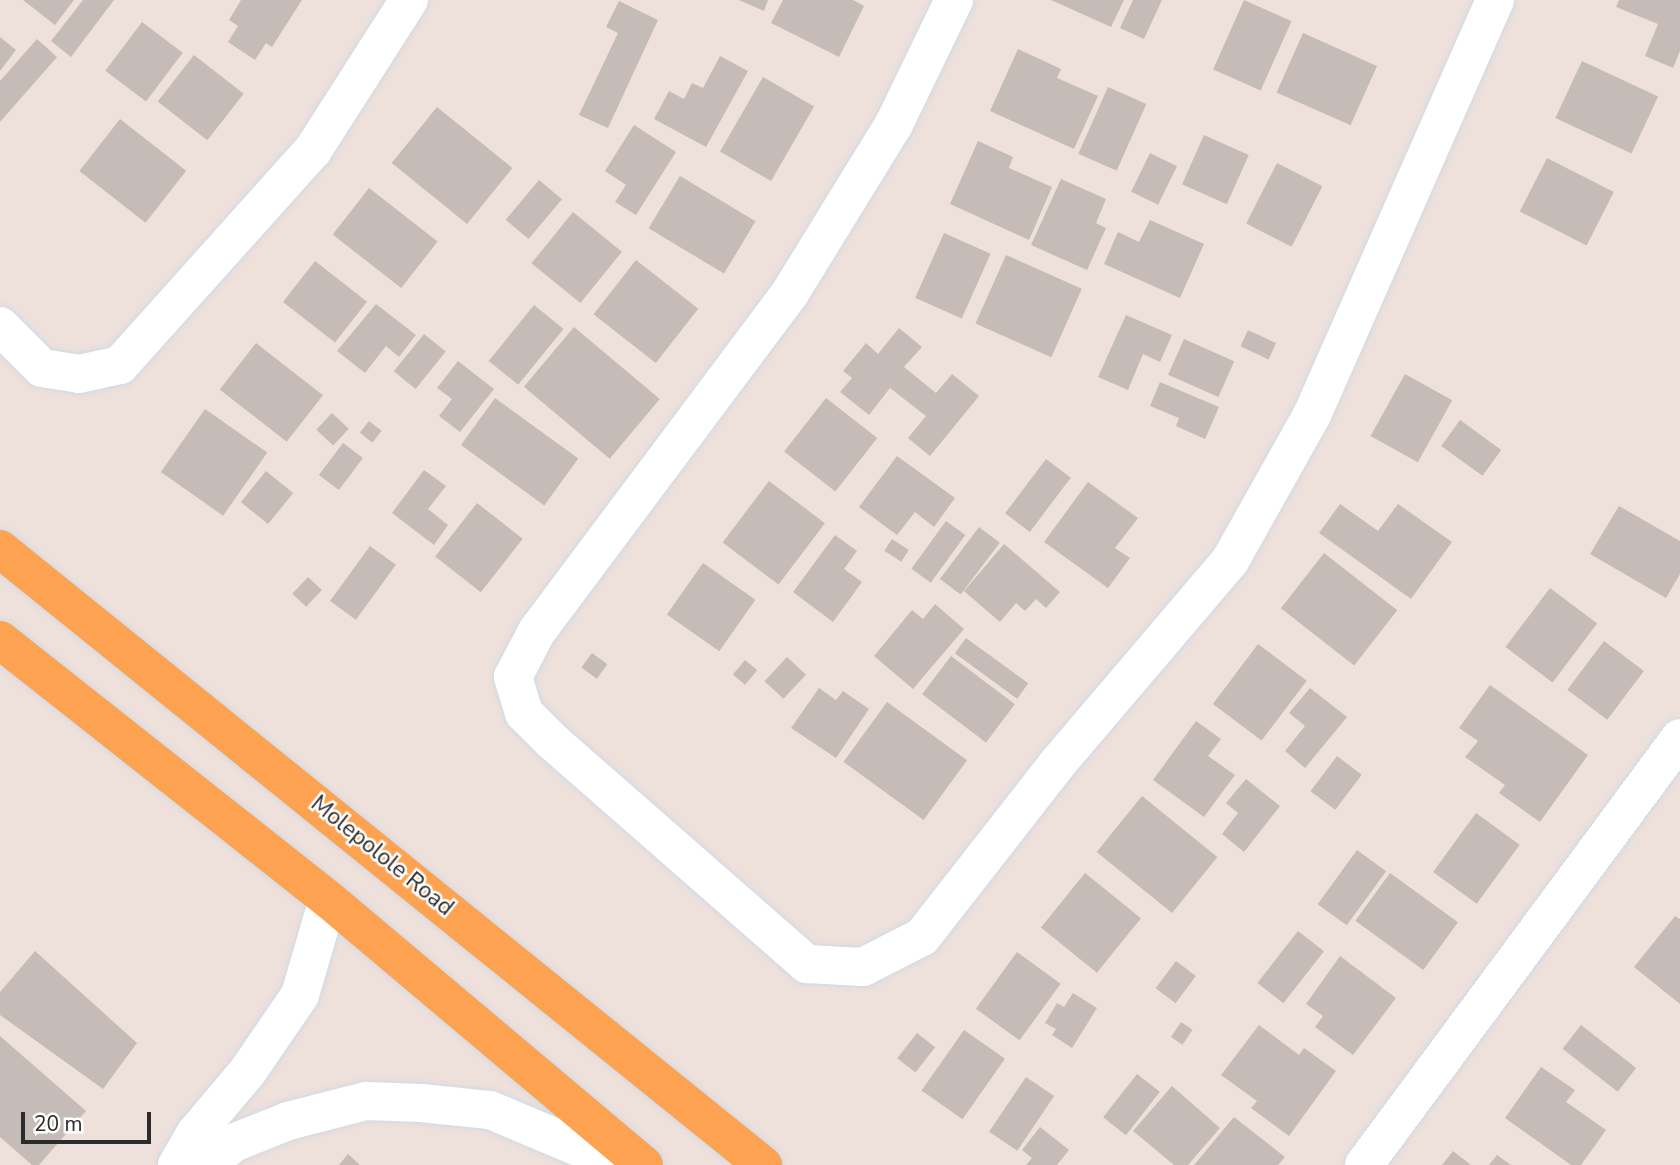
<!DOCTYPE html>
<html>
<head>
<meta charset="utf-8">
<style>
  body { margin:0 }
  #map { position:relative; width:1680px; height:1165px; overflow:hidden; background:#eee0db; font-family:"Nunito Sans",sans-serif }
  div>[style] { position:absolute }
  .building>* { inset:0; background:#c6bcb7; transform-origin:0 0 }
  .roads { filter:drop-shadow(0 0 2px #d0dae5) drop-shadow(0 0 2px #d0dae5) }
  .minor>* { height:38px; margin:-19px; padding:0 19px; transform-origin:19px; border-radius:19px; background:#fff }
  .tertiary>* { height:38px; margin:-19px; padding:0 19px; transform-origin:19px; border-radius:19px; background:#fff }
  .primary>* { height:38px; margin:-19px; padding:0 19px; transform-origin:19px; border-radius:19px; background:#fda251 }
  span { translate:-50% -50%; white-space:nowrap; text-align:center; line-height:1.15; -webkit-text-stroke:5px #fff; paint-order:stroke }
  .street-label { font-size:23px; color:#2b2b2b }
  .scale { position:absolute; left:21px; top:1112px; width:130px; height:32px; box-sizing:border-box; border:4px solid #2b2b2b; border-top:0; padding-left:9px; font-size:21px; line-height:24px; white-space:nowrap; color:#2b2b2b; -webkit-text-stroke:5px #fff; paint-order:stroke }
</style>
</head>
<body>
<div id="map">
  <div class="building">
    <i style="clip-path:polygon(23px 0,74px 0,55px 25px)"></i>
    <i style="clip-path:polygon(83px 0,114px 0,71px 57px,51px 41px)"></i>
    <i style="clip-path:polygon(241px 0,302px 0,272px 47px,266px 43px,255px 60px,228px 42px,238px 26px,229px 20px)"></i>
    <i style="clip-path:polygon(739px 0,768px 0,764px 11px)"></i>
    <i style="clip-path:polygon(783px 0,853px 0,864px 6px,839px 57px,771px 23px)"></i>
    <i style="clip-path:polygon(1051px 0,1124px 0,1111px 27px)"></i>
    <i style="clip-path:polygon(1133px 0,1162px 0,1144px 39px,1120px 28px)"></i>
    <i style="left:1244px;top:0;width:52px;height:76px;rotate:24deg"></i>
    <i style="clip-path:polygon(1619px 0,1680px 0,1680px 51px,1673px 68px,1645px 56px,1658px 24px,1616px 7px)"></i>
    <i style="clip-path:polygon(619px 1px,658px 20px,608px 128px,579px 115px,618px 33px,606px 27px)"></i>
    <i style="left:142px;top:22px;width:51px;height:61px;rotate:37deg"></i>
    <i style="left:1303px;top:33px;width:81px;height:65px;rotate:24deg"></i>
    <i style="clip-path:polygon(0 37px,16px 50px,0 71px)"></i>
    <i style="clip-path:polygon(37px 39px,57px 57px,0 122px,0 81px)"></i>
    <i style="clip-path:polygon(1018px 49px,1061px 69px,1057px 78px,1098px 96px,1074px 149px,990px 111px)"></i>
    <i style="left:194px;top:55px;width:63px;height:59px;rotate:38deg"></i>
    <i style="clip-path:polygon(720px 56px,748px 71px,706px 147px,654px 119px,669px 91px,684px 99px,692px 83px,703px 88px)"></i>
    <i style="left:1582px;top:61px;width:84px;height:63px;rotate:25deg"></i>
    <i style="left:763px;top:77px;width:59px;height:86px;rotate:30deg"></i>
    <i style="left:1108px;top:87px;width:42px;height:73px;rotate:24deg"></i>
    <i style="left:437px;top:107px;width:97px;height:72px;rotate:39deg"></i>
    <i style="left:120px;top:119px;width:84px;height:66px;rotate:38deg"></i>
    <i style="clip-path:polygon(634px 125px,676px 152px,636px 215px,615px 202px,626px 185px,605px 171px)"></i>
    <i style="left:1204px;top:135px;width:49px;height:54px;rotate:24deg"></i>
    <i style="clip-path:polygon(978px 141px,1013px 157px,1009px 168px,1052px 187px,1029px 240px,950px 204px)"></i>
    <i style="left:1150px;top:153px;width:30px;height:43px;rotate:26deg"></i>
    <i style="left:1547px;top:158px;width:75px;height:60px;rotate:27deg"></i>
    <i style="left:1277px;top:163px;width:51px;height:68px;rotate:27deg"></i>
    <i style="left:680px;top:176px;width:88px;height:61px;rotate:31deg"></i>
    <i style="clip-path:polygon(1061px 179px,1106px 199px,1096px 223px,1106px 228px,1087px 270px,1031px 245px)"></i>
    <i style="left:539px;top:180px;width:30px;height:52px;rotate:40deg"></i>
    <i style="left:369px;top:188px;width:87px;height:59px;rotate:38deg"></i>
    <i style="left:573px;top:212px;width:63px;height:66px;rotate:39deg"></i>
    <i style="clip-path:polygon(1150px 220px,1204px 244px,1180px 298px,1104px 264px,1118px 232px,1139px 242px)"></i>
    <i style="left:944px;top:233px;width:51px;height:71px;rotate:24deg"></i>
    <i style="left:1006px;top:255px;width:83px;height:75px;rotate:24deg"></i>
    <i style="left:636px;top:260px;width:79px;height:69px;rotate:38deg"></i>
    <i style="left:315px;top:261px;width:66px;height:52px;rotate:38deg"></i>
    <i style="clip-path:polygon(376px 304px,416px 335px,399px 357px,386px 346px,365px 373px,337px 351px)"></i>
    <i style="left:534px;top:305px;width:38px;height:72px;rotate:39deg"></i>
    <i style="clip-path:polygon(1126px 315px,1172px 335px,1160px 362px,1143px 354px,1128px 390px,1098px 377px)"></i>
    <i style="left:574px;top:327px;width:112px;height:78px;rotate:40deg"></i>
    <i style="clip-path:polygon(899px 328px,922px 347px,904px 367px,936px 393px,952px 374px,979px 396px,930px 456px,908px 438px,926px 416px,890px 388px,869px 415px,840px 392px,852px 378px,843px 371px,866px 343px,878px 354px)"></i>
    <i style="left:1248px;top:330px;width:31px;height:18px;rotate:25deg"></i>
    <i style="left:424px;top:334px;width:28px;height:48px;rotate:39deg"></i>
    <i style="left:1184px;top:339px;width:55px;height:39px;rotate:24deg"></i>
    <i style="left:256px;top:343px;width:85px;height:59px;rotate:38deg"></i>
    <i style="clip-path:polygon(458px 361px,494px 389px,460px 432px,439px 416px,452px 399px,437px 388px)"></i>
    <i style="left:1405px;top:374px;width:54px;height:71px;rotate:29deg"></i>
    <i style="clip-path:polygon(1160px 382px,1219px 407px,1205px 439px,1176px 426px,1179px 418px,1150px 406px)"></i>
    <i style="left:495px;top:398px;width:103px;height:58px;rotate:36deg"></i>
    <i style="left:826px;top:398px;width:65px;height:68px;rotate:38deg"></i>
    <i style="left:205px;top:409px;width:76px;height:77px;rotate:35deg"></i>
    <i style="left:332px;top:413px;width:23px;height:23px;rotate:43deg"></i>
    <i style="left:1460px;top:420px;width:51px;height:32px;rotate:36deg"></i>
    <i style="left:369px;top:421px;width:16px;height:15px;rotate:38deg"></i>
    <i style="left:343px;top:443px;width:25px;height:40px;rotate:37deg"></i>
    <i style="clip-path:polygon(897px 456px,955px 498px,934px 527px,915px 512px,897px 535px,859px 507px)"></i>
    <i style="left:1046px;top:459px;width:31px;height:68px;rotate:37deg"></i>
    <i style="clip-path:polygon(424px 470px,446px 486px,428px 509px,448px 525px,434px 545px,392px 513px)"></i>
    <i style="left:266px;top:471px;width:35px;height:40px;rotate:39deg"></i>
    <i style="left:769px;top:481px;width:70px;height:77px;rotate:37deg"></i>
    <i style="clip-path:polygon(1088px 482px,1138px 518px,1115px 548px,1130px 558px,1108px 588px,1044px 542px)"></i>
    <i style="left:477px;top:503px;width:58px;height:68px;rotate:38deg"></i>
    <i style="clip-path:polygon(1340px 504px,1378px 531px,1398px 504px,1452px 542px,1411px 599px,1319px 533px)"></i>
    <i style="clip-path:polygon(1619px 506px,1680px 541px,1680px 574px,1666px 598px,1590px 554px)"></i>
    <i style="left:946px;top:521px;width:24px;height:59px;rotate:36deg"></i>
    <i style="left:979px;top:527px;width:26px;height:65px;rotate:37deg"></i>
    <i style="clip-path:polygon(835px 535px,857px 551px,844px 569px,862px 582px,833px 622px,793px 592px)"></i>
    <i style="left:892px;top:539px;width:20px;height:14px;rotate:33deg"></i>
    <i style="clip-path:polygon(1004px 544px,1060px 592px,1046px 608px,1036px 599px,1025px 611px,1016px 603px,1000px 622px,964px 591px)"></i>
    <i style="left:370px;top:546px;width:32px;height:68px;rotate:36deg"></i>
    <i style="left:1324px;top:553px;width:93px;height:70px;rotate:38deg"></i>
    <i style="left:703px;top:563px;width:64px;height:63px;rotate:35deg"></i>
    <i style="left:308px;top:577px;width:19px;height:23px;rotate:43deg"></i>
    <i style="left:1550px;top:588px;width:59px;height:74px;rotate:37deg"></i>
    <i style="clip-path:polygon(935px 604px,964px 629px,913px 689px,874px 656px,912px 610px,923px 619px)"></i>
    <i style="left:966px;top:638px;width:77px;height:19px;rotate:36deg"></i>
    <i style="left:1604px;top:641px;width:50px;height:61px;rotate:37deg"></i>
    <i style="left:1258px;top:644px;width:61px;height:75px;rotate:37deg"></i>
    <i style="left:592px;top:653px;width:19px;height:18px;rotate:36deg"></i>
    <i style="left:951px;top:656px;width:80px;height:48px;rotate:37deg"></i>
    <i style="left:787px;top:657px;width:26px;height:33px;rotate:43deg"></i>
    <i style="left:745px;top:660px;width:16px;height:19px;rotate:40deg"></i>
    <i style="clip-path:polygon(1490px 685px,1588px 755px,1540px 822px,1499px 793px,1505px 785px,1465px 757px,1478px 741px,1459px 728px)"></i>
    <i style="clip-path:polygon(819px 688px,836px 700px,843px 691px,869px 709px,836px 758px,791px 728px)"></i>
    <i style="clip-path:polygon(1310px 688px,1347px 717px,1305px 768px,1285px 751px,1305px 726px,1289px 713px)"></i>
    <i style="left:887px;top:702px;width:99px;height:74px;rotate:36deg"></i>
    <i style="clip-path:polygon(1196px 721px,1221px 739px,1208px 756px,1235px 775px,1204px 817px,1153px 780px)"></i>
    <i style="left:1337px;top:756px;width:31px;height:44px;rotate:37deg"></i>
    <i style="clip-path:polygon(1246px 779px,1280px 806px,1244px 852px,1222px 834px,1238px 813px,1226px 803px)"></i>
    <i style="left:1142px;top:796px;width:97px;height:72px;rotate:39deg"></i>
    <i style="left:1476px;top:813px;width:54px;height:73px;rotate:36deg"></i>
    <i style="left:1357px;top:850px;width:36px;height:67px;rotate:36deg"></i>
    <i style="left:1085px;top:873px;width:72px;height:70px;rotate:39deg"></i>
    <i style="left:1390px;top:873px;width:84px;height:59px;rotate:36deg"></i>
    <i style="clip-path:polygon(1675px 916px,1680px 919px,1680px 1004px,1634px 967px)"></i>
    <i style="left:1298px;top:931px;width:33px;height:66px;rotate:38deg"></i>
    <i style="clip-path:polygon(35px 951px,137px 1043px,103px 1089px,0 1015px,0 992px)"></i>
    <i style="left:1017px;top:952px;width:54px;height:70px;rotate:36deg"></i>
    <i style="clip-path:polygon(1340px 956px,1396px 998px,1353px 1055px,1315px 1027px,1323px 1016px,1306px 1004px)"></i>
    <i style="left:1176px;top:961px;width:25px;height:34px;rotate:37deg"></i>
    <i style="clip-path:polygon(1073px 993px,1097px 1008px,1072px 1048px,1052px 1035px,1056px 1029px,1045px 1023px,1057px 1003px,1064px 1007px)"></i>
    <i style="left:1181px;top:1022px;width:14px;height:18px;rotate:34deg"></i>
    <i style="clip-path:polygon(1259px 1025px,1299px 1055px,1304px 1048px,1336px 1071px,1289px 1136px,1251px 1108px,1257px 1101px,1221px 1075px)"></i>
    <i style="left:1581px;top:1025px;width:70px;height:30px;rotate:38deg"></i>
    <i style="left:964px;top:1030px;width:50px;height:74px;rotate:35deg"></i>
    <i style="left:917px;top:1033px;width:23px;height:32px;rotate:38deg"></i>
    <i style="clip-path:polygon(0 1036px,86px 1111px,39px 1165px,32px 1165px,0 1137px)"></i>
    <i style="clip-path:polygon(1541px 1067px,1575px 1090px,1566px 1102px,1606px 1130px,1581px 1165px,1571px 1165px,1505px 1118px)"></i>
    <i style="left:1137px;top:1074px;width:29px;height:55px;rotate:38deg"></i>
    <i style="left:1026px;top:1077px;width:34px;height:66px;rotate:34deg"></i>
    <i style="clip-path:polygon(1172px 1086px,1220px 1128px,1188px 1165px,1174px 1165px,1133px 1131px)"></i>
    <i style="clip-path:polygon(1234px 1117px,1285px 1157px,1278px 1165px,1194px 1165px)"></i>
    <i style="clip-path:polygon(1040px 1127px,1069px 1150px,1057px 1165px,1026px 1165px,1032px 1158px,1022px 1150px)"></i>
    <i style="clip-path:polygon(1453px 1151px,1471px 1165px,1442px 1165px)"></i>
    <i style="clip-path:polygon(348px 1154px,360px 1165px,339px 1165px)"></i>
    <i style="clip-path:polygon(1497px 1155px,1511px 1165px,1489px 1165px)"></i>
  </div>
  <div class="roads">
    <div class="minor">
      <i style="left:954px;top:0;width:138px;rotate:115.8deg"></i>
      <i style="left:894px;top:124px;width:198px;rotate:121.6deg"></i>
      <i style="left:790px;top:293px;width:422px;rotate:126.8deg"></i>
      <i style="left:537px;top:631px;width:52px;rotate:117.6deg"></i>
      <i style="left:513px;top:677px;width:38px;rotate:73deg"></i>
      <i style="left:524px;top:713px;width:40px;rotate:45deg"></i>
      <i style="left:552px;top:741px;width:339px;rotate:41.2deg"></i>
      <i style="left:807px;top:964px;width:56px;rotate:3.1deg"></i>
      <i style="left:863px;top:967px;width:66px;rotate:-27deg"></i>
      <i style="left:922px;top:937px;width:219px;rotate:-52deg"></i>
      <i style="left:1057px;top:764px;width:267px;rotate:-49.6deg"></i>
      <i style="left:1230px;top:561px;width:167px;rotate:-60.7deg"></i>
      <i style="left:1312px;top:415px;width:454px;rotate:-66.2deg"></i>
      <i style="left:0;top:326px;width:59px;rotate:45deg"></i>
      <i style="left:42px;top:368px;width:37px;rotate:9deg"></i>
      <i style="left:79px;top:374px;width:42px;rotate:-12.4deg"></i>
      <i style="left:120px;top:365px;width:289px;rotate:-48.1deg"></i>
      <i style="left:313px;top:150px;width:178px;rotate:-57.4deg"></i>
      <i style="left:1364px;top:1165px;width:531px;rotate:-53.5deg"></i>
    </div>
    <div class="tertiary">
      <i style="left:177px;top:1165px;width:36px;rotate:-60deg"></i>
      <i style="left:195px;top:1134px;width:82px;rotate:-49.9deg"></i>
      <i style="left:248px;top:1071px;width:92px;rotate:-55.6deg"></i>
      <i style="left:300px;top:995px;width:100px;rotate:-73.7deg"></i>
      <i style="left:207px;top:1165px;width:34px;rotate:-40deg"></i>
      <i style="left:233px;top:1143px;width:59px;rotate:-21.8deg"></i>
      <i style="left:288px;top:1121px;width:81px;rotate:-14.4deg"></i>
      <i style="left:366px;top:1101px;width:55px;rotate:2.1deg"></i>
      <i style="left:421px;top:1103px;width:69px;rotate:5.8deg"></i>
      <i style="left:490px;top:1110px;width:142px;rotate:22.8deg"></i>
    </div>
    <div class="primary">
      <i style="left:0;top:549px;width:981px;rotate:38.92deg"></i>
      <i style="left:0;top:640px;width:418px;rotate:38.3deg"></i>
      <i style="left:328px;top:899px;width:413px;rotate:40.1deg"></i>
    </div>
  </div>
  <div class="street-label">
    <span style="left:382px;top:856px;rotate:39deg">Molepolole Road</span>
  </div>
  <div class="scale">20 m</div>
</div>
</body>
</html>
